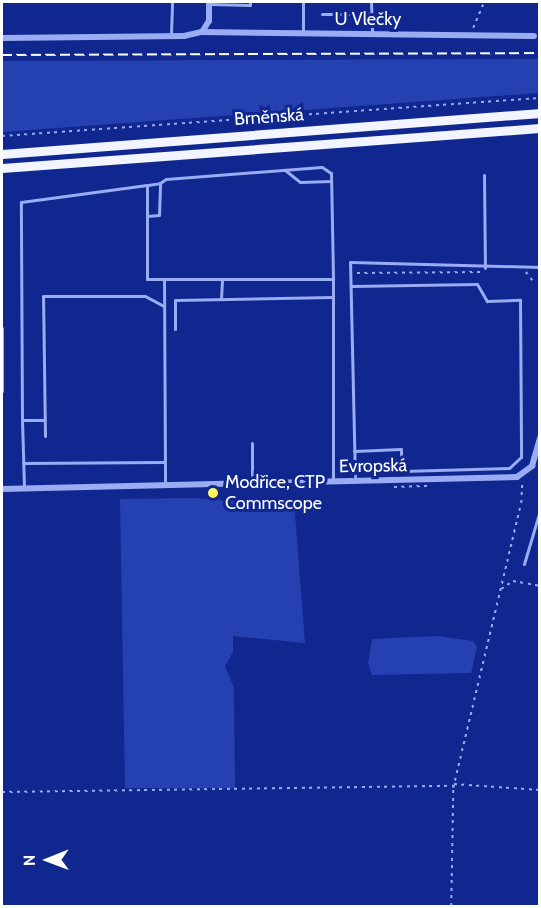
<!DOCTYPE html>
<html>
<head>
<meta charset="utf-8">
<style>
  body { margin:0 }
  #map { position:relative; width:541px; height:908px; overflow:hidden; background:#102790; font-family:Cabin,sans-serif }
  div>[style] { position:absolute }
  .green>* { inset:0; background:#2540b1 }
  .path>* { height:1.5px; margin-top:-0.75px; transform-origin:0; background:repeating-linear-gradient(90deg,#9aacf3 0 3px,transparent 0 7.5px) }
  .service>* { height:3px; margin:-1.5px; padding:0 1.5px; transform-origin:1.5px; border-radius:1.5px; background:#9aacf3 }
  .minor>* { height:6px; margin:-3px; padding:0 3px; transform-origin:3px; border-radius:3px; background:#9aacf3 }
  .trunk>* { height:9px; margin:-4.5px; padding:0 4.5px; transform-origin:4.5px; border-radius:4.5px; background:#f2f4ff }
  .rail>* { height:2px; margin-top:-1px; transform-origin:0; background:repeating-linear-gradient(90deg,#fff 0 10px,transparent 0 14.5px) }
  .dots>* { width:16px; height:16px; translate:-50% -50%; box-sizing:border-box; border:3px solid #102790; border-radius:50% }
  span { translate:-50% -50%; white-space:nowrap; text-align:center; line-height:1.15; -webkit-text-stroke:6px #102790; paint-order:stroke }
  .street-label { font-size:18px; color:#fff }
  .poi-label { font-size:18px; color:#fff }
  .left { translate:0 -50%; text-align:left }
  .frame { position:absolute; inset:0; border:3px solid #fff; pointer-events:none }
  .north { position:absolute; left:18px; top:830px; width:60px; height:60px; -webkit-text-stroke:4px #102790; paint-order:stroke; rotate:269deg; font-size:16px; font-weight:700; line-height:24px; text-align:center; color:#fff }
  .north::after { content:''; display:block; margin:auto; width:21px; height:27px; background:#fff; clip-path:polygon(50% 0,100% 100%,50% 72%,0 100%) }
</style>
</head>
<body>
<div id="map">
  <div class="green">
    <i style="clip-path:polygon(539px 59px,539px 93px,2px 132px,2px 61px)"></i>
    <i style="clip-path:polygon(194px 498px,269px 504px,294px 501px,305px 643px,233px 636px,233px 652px,225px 666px,234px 688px,235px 788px,125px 788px,120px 499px)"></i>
    <i style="clip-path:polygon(437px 636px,473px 641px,477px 647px,471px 673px,372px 675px,368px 663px,372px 639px)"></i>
  </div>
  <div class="path">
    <i style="left:473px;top:28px;width:28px;rotate:-67deg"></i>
    <i style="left:2px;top:136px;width:539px;rotate:-4.04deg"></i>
    <i style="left:526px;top:272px;width:11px;rotate:52deg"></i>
    <i style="left:357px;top:273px;width:125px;rotate:-0.5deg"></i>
    <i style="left:394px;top:487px;width:37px;rotate:-2deg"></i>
    <i style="left:501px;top:589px;width:14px;rotate:-34deg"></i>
    <i style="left:513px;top:581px;width:27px;rotate:10deg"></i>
    <i style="left:454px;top:784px;width:86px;rotate:4deg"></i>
    <i style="left:2px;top:792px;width:452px;rotate:-0.8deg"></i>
    <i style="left:451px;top:906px;width:118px;rotate:-89deg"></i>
    <i style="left:453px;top:788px;width:293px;rotate:-76.6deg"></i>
    <i style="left:521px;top:503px;width:22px;rotate:-87deg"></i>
  </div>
  <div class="service">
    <i style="left:303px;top:2px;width:31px;rotate:90deg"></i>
    <i style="left:371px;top:2px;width:30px;rotate:88deg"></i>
    <i style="left:210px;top:4px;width:40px;rotate:1.4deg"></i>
    <i style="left:250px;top:5px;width:3px;rotate:-90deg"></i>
    <i style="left:322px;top:14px;width:49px"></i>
    <i style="left:171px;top:34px;width:32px;rotate:-88deg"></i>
    <i style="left:285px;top:170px;width:19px;rotate:39deg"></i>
    <i style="left:300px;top:182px;width:31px;rotate:-2deg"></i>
    <i style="left:484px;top:175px;width:93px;rotate:89.4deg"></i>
    <i style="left:148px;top:185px;width:12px;rotate:-9deg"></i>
    <i style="left:147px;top:216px;width:12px;rotate:-5deg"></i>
    <i style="left:159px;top:215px;width:32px;rotate:-88deg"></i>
    <i style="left:160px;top:183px;width:7px;rotate:-34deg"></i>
    <i style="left:166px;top:179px;width:156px;rotate:-4.4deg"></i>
    <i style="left:322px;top:167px;width:11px;rotate:34deg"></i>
    <i style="left:331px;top:173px;width:106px;rotate:88.9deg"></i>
    <i style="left:164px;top:279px;width:204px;rotate:89.7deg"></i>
    <i style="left:351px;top:286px;width:126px;rotate:-0.9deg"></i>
    <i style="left:477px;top:284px;width:20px;rotate:60deg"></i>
    <i style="left:487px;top:301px;width:33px;rotate:-2deg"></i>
    <i style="left:520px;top:300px;width:157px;rotate:89.6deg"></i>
    <i style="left:521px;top:457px;width:16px;rotate:137deg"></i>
    <i style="left:509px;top:468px;width:107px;rotate:178.4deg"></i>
    <i style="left:402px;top:471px;width:22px;rotate:-93deg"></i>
    <i style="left:401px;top:449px;width:47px;rotate:177.6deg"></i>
    <i style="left:221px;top:299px;width:20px;rotate:-87deg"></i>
    <i style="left:2px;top:328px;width:63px;rotate:90deg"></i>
    <i style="left:175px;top:329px;width:29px;rotate:-90deg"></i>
    <i style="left:175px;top:300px;width:158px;rotate:-1.1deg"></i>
    <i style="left:22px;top:420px;width:218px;rotate:-90.3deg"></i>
    <i style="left:21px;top:202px;width:127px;rotate:-7.7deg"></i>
    <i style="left:147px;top:185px;width:94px;rotate:90deg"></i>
    <i style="left:147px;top:279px;width:186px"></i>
    <i style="left:333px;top:279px;width:201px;rotate:90deg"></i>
    <i style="left:45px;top:436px;width:140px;rotate:-90.8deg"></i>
    <i style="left:43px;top:296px;width:102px"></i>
    <i style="left:145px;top:296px;width:21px;rotate:28deg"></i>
    <i style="left:252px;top:443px;width:40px;rotate:90deg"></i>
    <i style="left:23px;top:463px;width:141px;rotate:-0.4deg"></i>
    <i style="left:355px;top:480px;width:218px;rotate:-91.3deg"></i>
    <i style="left:350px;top:262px;width:190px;rotate:1.5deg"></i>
    <i style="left:24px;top:487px;width:67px;rotate:-91.7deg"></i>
    <i style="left:22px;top:420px;width:22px"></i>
    <i style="left:524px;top:564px;width:56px;rotate:-73.5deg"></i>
  </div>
  <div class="minor">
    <i style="left:202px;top:32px;width:13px;rotate:-58deg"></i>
    <i style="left:209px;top:21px;width:19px;rotate:-90deg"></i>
    <i style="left:2px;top:38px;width:182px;rotate:-0.6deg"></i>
    <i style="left:184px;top:36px;width:18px;rotate:-13deg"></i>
    <i style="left:202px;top:32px;width:332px;rotate:0.7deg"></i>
    <i style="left:2px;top:489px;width:515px;rotate:-1.33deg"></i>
    <i style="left:517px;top:477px;width:19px;rotate:-36deg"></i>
    <i style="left:532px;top:466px;width:29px;rotate:-74deg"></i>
  </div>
  <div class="trunk">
    <i style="left:2px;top:154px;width:540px;rotate:-4.36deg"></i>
    <i style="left:2px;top:168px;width:539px;rotate:-4.25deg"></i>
  </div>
  <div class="rail">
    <i style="left:2px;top:55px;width:538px;rotate:-0.21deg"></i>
  </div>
  <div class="dots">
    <i style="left:213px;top:493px;background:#fff95c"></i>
  </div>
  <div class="street-label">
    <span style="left:368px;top:19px">U Vlečky</span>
    <span style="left:269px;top:117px;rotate:-4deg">Brněnská</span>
    <span style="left:373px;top:466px;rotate:-1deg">Evropská</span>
  </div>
  <div class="poi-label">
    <span class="left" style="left:225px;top:493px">Modřice, CTP<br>Commscope</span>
  </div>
  <div class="frame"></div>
  <div class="north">N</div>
</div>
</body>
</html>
